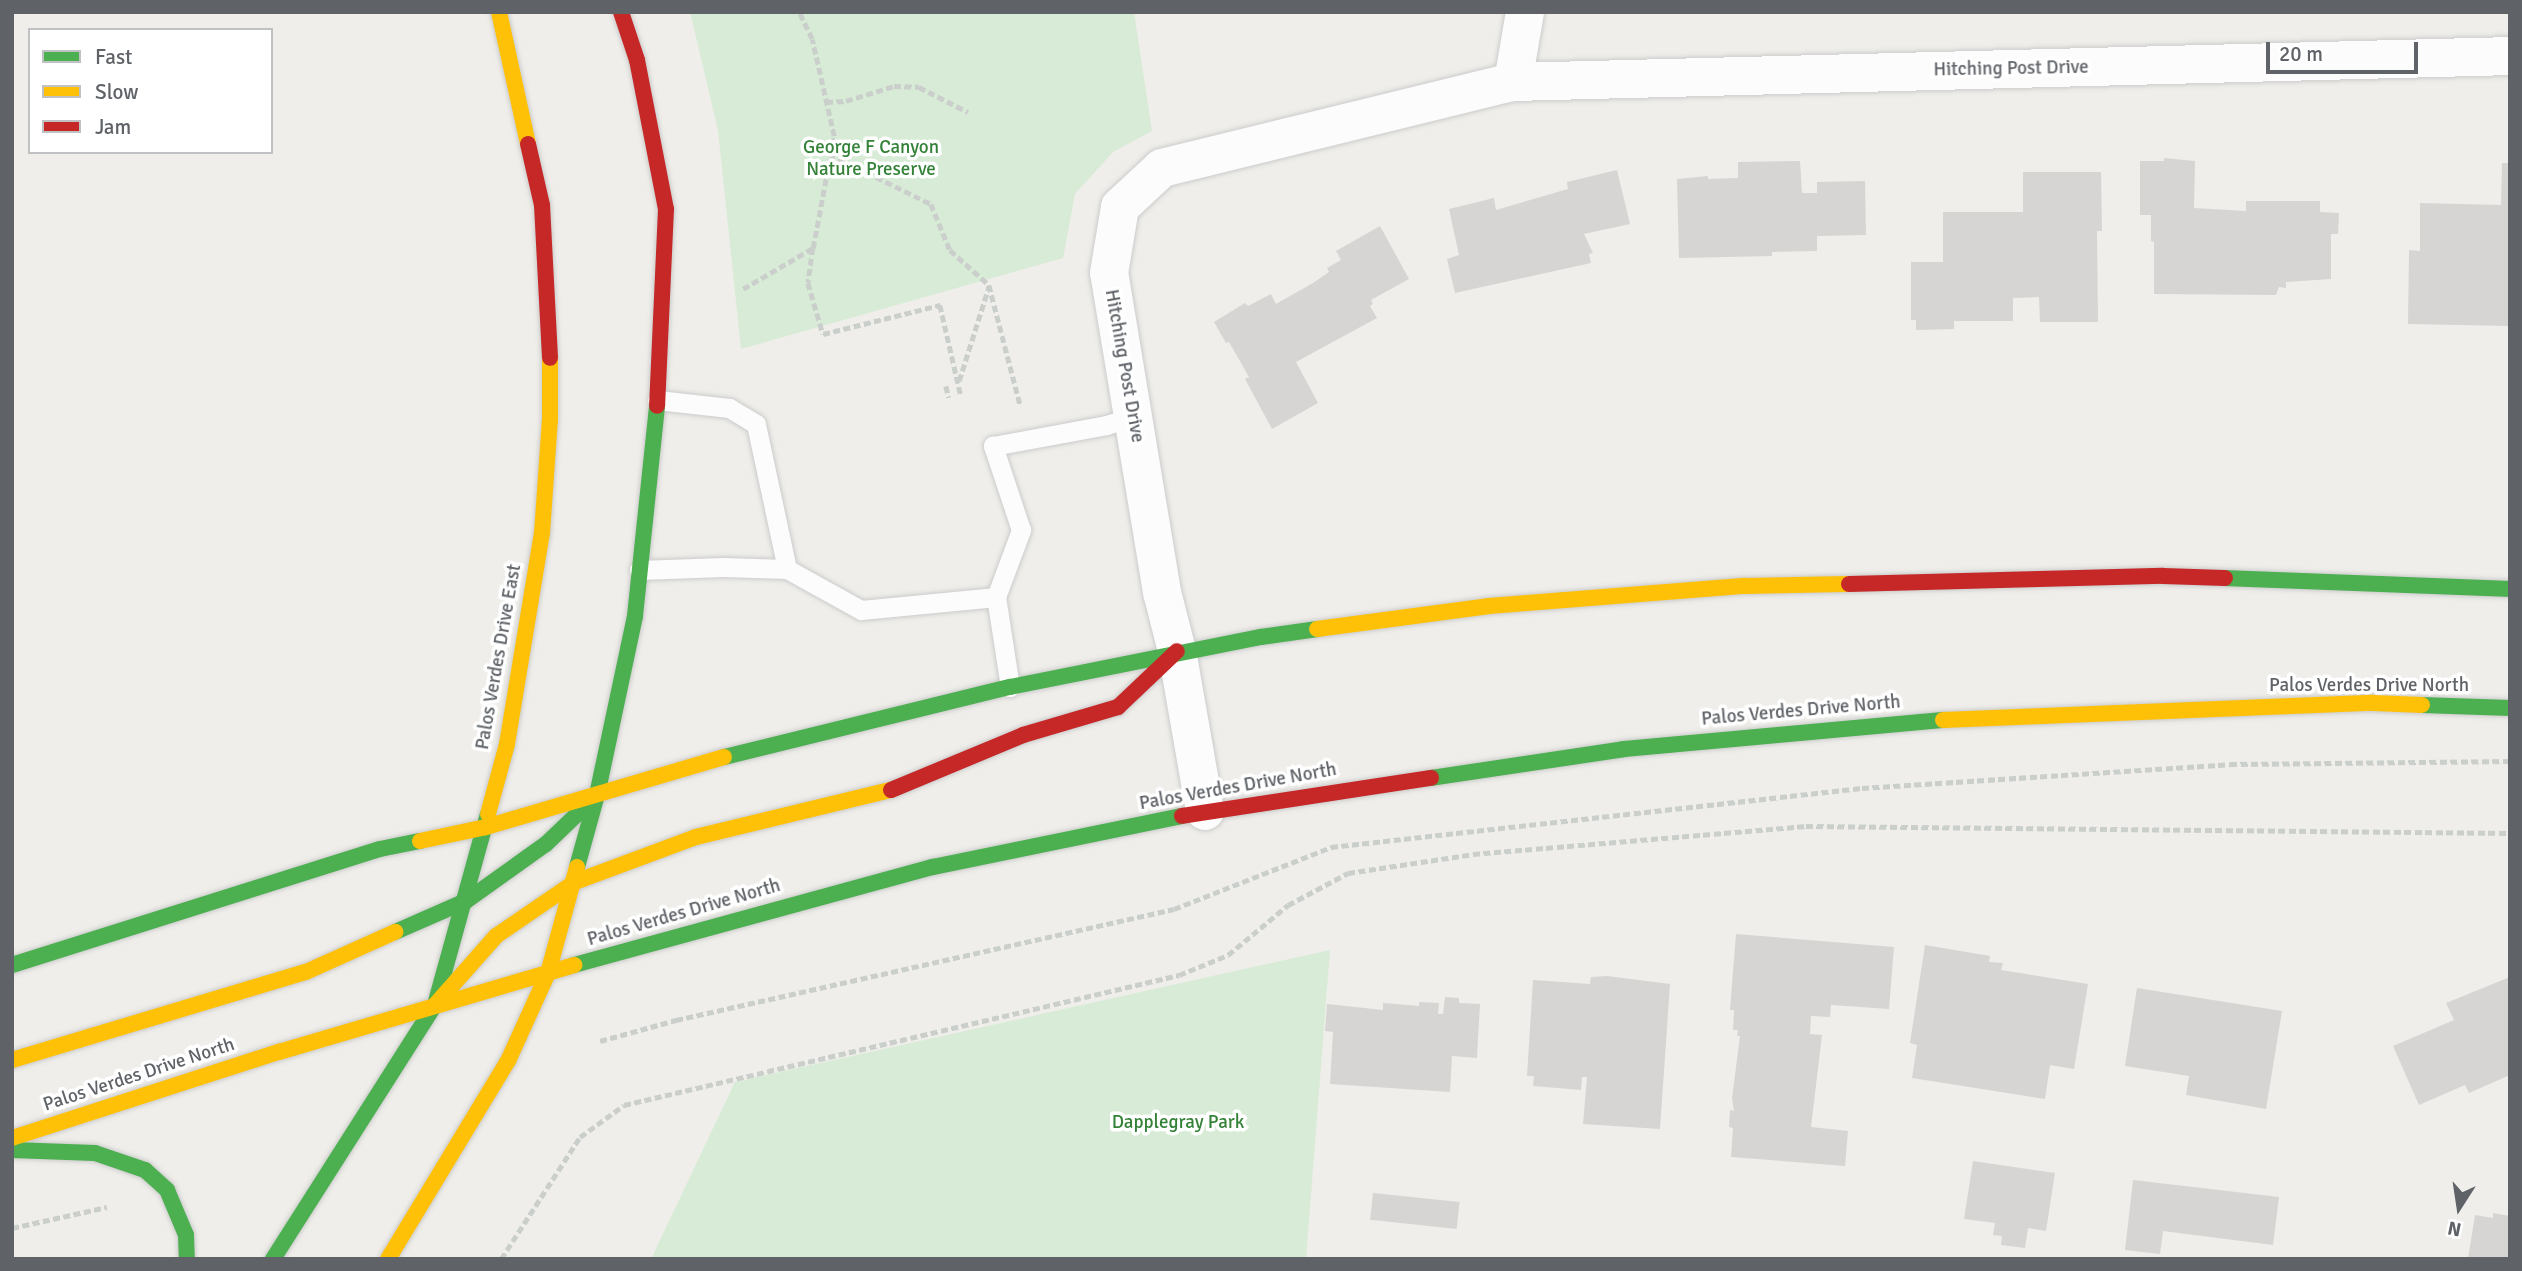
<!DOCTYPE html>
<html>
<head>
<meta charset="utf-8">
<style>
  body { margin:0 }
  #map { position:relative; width:2522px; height:1271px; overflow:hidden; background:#efeeea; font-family:Signika,sans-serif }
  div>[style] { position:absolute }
  .green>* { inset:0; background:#d8ebd6 }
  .building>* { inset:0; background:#d6d5d3; transform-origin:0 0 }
  .path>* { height:4.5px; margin-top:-2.25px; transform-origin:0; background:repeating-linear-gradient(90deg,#cacfcc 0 7px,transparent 0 10.5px) }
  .roads { filter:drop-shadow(0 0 2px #cbcccc) drop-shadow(0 0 2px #cbcccc) }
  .lane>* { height:19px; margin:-9.5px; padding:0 9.5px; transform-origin:9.5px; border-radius:9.5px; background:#fdfcfc }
  .street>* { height:38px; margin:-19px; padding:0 19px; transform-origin:19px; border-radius:19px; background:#fdfcfc }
  .fast>* { height:16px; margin:-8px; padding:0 8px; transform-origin:8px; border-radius:8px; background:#4caf50 }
  .slow>* { height:16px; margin:-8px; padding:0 8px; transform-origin:8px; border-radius:8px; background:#ffc107 }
  .jam>* { height:16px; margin:-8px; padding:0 8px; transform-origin:8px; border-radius:8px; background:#c62828 }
  span { translate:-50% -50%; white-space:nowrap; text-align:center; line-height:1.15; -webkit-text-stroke:7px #fff; paint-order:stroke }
  .street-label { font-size:19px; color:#5f6368 }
  .park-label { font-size:19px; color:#348238 }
  .frame { position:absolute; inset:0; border:14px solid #5f6368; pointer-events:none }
  .legend { position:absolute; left:28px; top:28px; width:245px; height:126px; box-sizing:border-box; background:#fff; border:2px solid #bfc1c3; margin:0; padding:9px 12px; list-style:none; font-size:21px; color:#5f6368 }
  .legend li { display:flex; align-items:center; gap:14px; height:35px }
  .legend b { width:35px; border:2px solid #bfc1c3 }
  .north { position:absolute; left:2424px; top:1173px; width:70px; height:70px; -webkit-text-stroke:5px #fff; paint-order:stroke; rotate:192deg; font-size:19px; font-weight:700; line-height:28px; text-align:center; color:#5f6368 }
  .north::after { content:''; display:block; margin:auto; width:24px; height:32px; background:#5f6368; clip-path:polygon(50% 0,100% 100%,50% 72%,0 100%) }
  .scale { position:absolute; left:2266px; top:42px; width:152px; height:32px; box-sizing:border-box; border:4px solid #5f6368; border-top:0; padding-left:9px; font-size:21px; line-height:24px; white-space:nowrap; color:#5f6368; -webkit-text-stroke:5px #fff; paint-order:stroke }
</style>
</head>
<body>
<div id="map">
  <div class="green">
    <i style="clip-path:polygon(690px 12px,1134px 12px,1152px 131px,1113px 152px,1075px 194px,1063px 258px,741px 349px,718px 130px)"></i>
    <i style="clip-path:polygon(1330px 950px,1306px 1259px,651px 1259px,735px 1082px)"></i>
  </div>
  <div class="building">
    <i style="clip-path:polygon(2164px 158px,2195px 161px,2194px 208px,2246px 211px,2246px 201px,2320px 201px,2320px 212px,2339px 213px,2338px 234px,2331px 234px,2331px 279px,2286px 282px,2286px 288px,2279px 287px,2276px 295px,2154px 294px,2154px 242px,2151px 241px,2151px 215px,2140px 215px,2140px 161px,2164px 161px)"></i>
    <i style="clip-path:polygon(1800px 161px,1802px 193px,1817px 193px,1817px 182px,1865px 181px,1866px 235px,1817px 236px,1817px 251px,1772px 252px,1772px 256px,1679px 258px,1677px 179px,1708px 176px,1708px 179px,1738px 178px,1738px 162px)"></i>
    <i style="clip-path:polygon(2502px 163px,2510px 163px,2510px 326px,2408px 324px,2409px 250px,2420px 251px,2420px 203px,2501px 205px)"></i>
    <i style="clip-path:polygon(1617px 170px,1630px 224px,1584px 234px,1593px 253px,1589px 254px,1591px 263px,1455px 293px,1447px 259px,1459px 255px,1449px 209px,1494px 198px,1496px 210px,1568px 189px,1567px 182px)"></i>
    <i style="clip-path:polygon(2023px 172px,2101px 172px,2102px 231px,2097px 231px,2098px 322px,2040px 322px,2039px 297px,2013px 298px,2013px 321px,1954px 321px,1954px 329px,1916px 330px,1916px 320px,1911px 320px,1911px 262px,1943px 262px,1943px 212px,2023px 212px)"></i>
    <i style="clip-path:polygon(1380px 226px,1409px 279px,1371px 300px,1373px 304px,1370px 306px,1377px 318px,1296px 362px,1318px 403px,1272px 429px,1245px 379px,1249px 377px,1229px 342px,1226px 343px,1214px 322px,1245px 303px,1248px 306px,1271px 294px,1276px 304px,1313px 283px,1329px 272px,1327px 268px,1341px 260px,1336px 251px)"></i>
    <i style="clip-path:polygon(1736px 934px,1894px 947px,1889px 1009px,1831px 1005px,1830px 1017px,1811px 1016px,1810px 1034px,1822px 1035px,1811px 1127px,1848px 1131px,1845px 1166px,1731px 1157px,1733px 1128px,1729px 1127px,1730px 1110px,1734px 1111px,1732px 1098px,1740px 1036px,1737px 1036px,1738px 1030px,1733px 1030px,1734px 1010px,1730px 1010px)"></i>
    <i style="clip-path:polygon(1925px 945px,1990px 956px,1989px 962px,2003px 963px,2001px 970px,2088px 984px,2074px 1069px,2050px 1065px,2045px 1099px,1912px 1078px,1917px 1045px,1910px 1043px)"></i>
    <i style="clip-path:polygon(1607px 976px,1670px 984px,1660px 1129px,1583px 1124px,1587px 1077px,1582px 1077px,1581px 1090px,1533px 1086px,1534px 1076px,1527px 1076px,1533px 980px,1590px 984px,1591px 977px)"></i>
    <i style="clip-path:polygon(2510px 977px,2510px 1075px,2469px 1093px,2465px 1085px,2419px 1105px,2393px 1046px,2454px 1020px,2446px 1003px)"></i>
    <i style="clip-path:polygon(2137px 988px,2282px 1011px,2266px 1109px,2186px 1095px,2189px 1076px,2125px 1066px)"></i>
    <i style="clip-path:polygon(1445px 997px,1459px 998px,1459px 1003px,1480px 1004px,1477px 1058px,1452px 1056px,1450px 1092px,1330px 1084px,1333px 1032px,1325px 1031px,1327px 1004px,1383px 1010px,1383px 1003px,1419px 1006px,1419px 1002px,1439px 1003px,1438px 1014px,1443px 1014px)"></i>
    <i style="clip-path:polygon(1973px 1161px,2055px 1173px,2046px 1231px,2028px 1228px,2025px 1248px,2001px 1245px,2002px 1236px,1993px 1235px,1995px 1223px,1964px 1219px)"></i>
    <i style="clip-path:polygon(2133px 1180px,2279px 1197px,2273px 1245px,2163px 1231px,2160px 1254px,2125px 1250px)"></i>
    <i style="left:1373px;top:1193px;width:87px;height:27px;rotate:6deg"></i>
    <i style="clip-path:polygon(2493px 1213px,2510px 1216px,2510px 1259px,2468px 1259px,2475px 1215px,2493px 1218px)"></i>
  </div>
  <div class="path">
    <i style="left:826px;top:102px;width:20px;rotate:-3deg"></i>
    <i style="left:846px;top:101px;width:50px;rotate:-17.4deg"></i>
    <i style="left:894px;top:86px;width:25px;rotate:2deg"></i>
    <i style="left:919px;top:87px;width:55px;rotate:27deg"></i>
    <i style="left:829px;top:154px;width:114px;rotate:26.1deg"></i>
    <i style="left:931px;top:204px;width:50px;rotate:67.6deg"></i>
    <i style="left:950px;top:250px;width:52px;rotate:41.9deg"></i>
    <i style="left:989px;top:285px;width:123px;rotate:75.4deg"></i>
    <i style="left:813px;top:248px;width:35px;rotate:98deg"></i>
    <i style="left:808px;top:283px;width:53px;rotate:73.6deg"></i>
    <i style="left:823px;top:334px;width:121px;rotate:-13.9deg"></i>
    <i style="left:940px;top:305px;width:93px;rotate:77deg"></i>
    <i style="left:743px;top:289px;width:81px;rotate:-30.4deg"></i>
    <i style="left:813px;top:248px;width:114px;rotate:-79.4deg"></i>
    <i style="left:834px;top:136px;width:99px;rotate:-102.8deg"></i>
    <i style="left:812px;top:39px;width:30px;rotate:-116deg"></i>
    <i style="left:959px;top:381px;width:100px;rotate:-72.5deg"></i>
    <i style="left:946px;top:386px;width:12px;rotate:76deg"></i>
    <i style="left:600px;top:1041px;width:79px;rotate:-15.4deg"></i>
    <i style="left:676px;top:1020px;width:510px;rotate:-12.57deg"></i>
    <i style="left:1174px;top:909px;width:169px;rotate:-21.5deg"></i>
    <i style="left:1331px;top:847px;width:534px;rotate:-6.34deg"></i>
    <i style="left:1862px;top:788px;width:369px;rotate:-3.7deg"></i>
    <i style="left:2230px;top:764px;width:280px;rotate:-0.6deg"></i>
    <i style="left:12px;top:1228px;width:97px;rotate:-12.5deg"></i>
    <i style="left:501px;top:1259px;width:145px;rotate:-57.1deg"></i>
    <i style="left:580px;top:1137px;width:54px;rotate:-36deg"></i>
    <i style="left:624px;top:1105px;width:570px;rotate:-13.18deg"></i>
    <i style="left:1179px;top:975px;width:53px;rotate:-22.2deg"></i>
    <i style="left:1228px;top:955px;width:78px;rotate:-39.8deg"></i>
    <i style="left:1288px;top:905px;width:68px;rotate:-28.1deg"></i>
    <i style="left:1348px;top:873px;width:126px;rotate:-8.6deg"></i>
    <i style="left:1473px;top:854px;width:334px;rotate:-4.8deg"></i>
    <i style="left:1806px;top:826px;width:704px;rotate:0.57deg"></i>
  </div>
  <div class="roads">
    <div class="lane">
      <i style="left:787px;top:569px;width:85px;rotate:29deg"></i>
      <i style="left:861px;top:610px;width:136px;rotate:-5.5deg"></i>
      <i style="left:639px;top:570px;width:84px;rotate:-2deg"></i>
      <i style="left:723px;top:567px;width:64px;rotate:1.8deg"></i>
      <i style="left:787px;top:569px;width:148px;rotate:-102.1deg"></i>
      <i style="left:756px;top:424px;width:31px;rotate:-149deg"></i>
      <i style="left:729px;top:408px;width:72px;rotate:-173.7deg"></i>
      <i style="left:1010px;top:687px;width:91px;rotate:-98.8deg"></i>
      <i style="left:996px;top:597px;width:72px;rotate:-69.5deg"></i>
      <i style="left:1021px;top:530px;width:89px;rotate:-108.4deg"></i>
      <i style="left:993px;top:446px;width:115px;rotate:-10.5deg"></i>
      <i style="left:1106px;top:425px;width:28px;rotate:-17deg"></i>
    </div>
    <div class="street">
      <i style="left:1525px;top:12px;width:71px;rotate:99.7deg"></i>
      <i style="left:1513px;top:82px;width:997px;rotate:-1.49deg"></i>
      <i style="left:1205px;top:811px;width:162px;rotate:-99.9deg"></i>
      <i style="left:1177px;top:651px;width:61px;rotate:-104.3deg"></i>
      <i style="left:1162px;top:592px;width:323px;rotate:-99.4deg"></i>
      <i style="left:1109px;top:273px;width:67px;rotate:-80.5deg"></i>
      <i style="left:1120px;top:207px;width:57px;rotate:-42.9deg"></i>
      <i style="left:1162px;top:168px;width:361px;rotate:-13.8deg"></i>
    </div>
    <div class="fast">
      <i style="left:2225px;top:578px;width:285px;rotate:2.2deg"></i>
      <i style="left:2422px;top:705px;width:88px;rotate:2deg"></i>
      <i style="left:724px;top:757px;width:294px;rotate:-13.8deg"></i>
      <i style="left:1010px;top:687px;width:256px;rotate:-11.3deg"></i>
      <i style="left:1261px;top:637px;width:57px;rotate:-8.1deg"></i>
      <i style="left:1431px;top:778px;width:195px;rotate:-8.5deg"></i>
      <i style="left:1624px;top:749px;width:320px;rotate:-5.2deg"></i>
      <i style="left:577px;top:867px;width:75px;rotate:-74.5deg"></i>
      <i style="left:597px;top:795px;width:183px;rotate:-78deg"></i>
      <i style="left:635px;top:616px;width:211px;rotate:-84deg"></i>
      <i style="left:395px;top:932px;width:77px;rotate:-23.6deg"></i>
      <i style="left:466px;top:901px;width:98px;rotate:-35.5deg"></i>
      <i style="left:546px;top:844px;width:65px;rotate:-43.8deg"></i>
      <i style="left:12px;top:965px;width:386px;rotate:-17.5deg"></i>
      <i style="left:380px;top:849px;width:41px;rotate:-11.3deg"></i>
      <i style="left:574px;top:965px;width:372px;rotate:-15.3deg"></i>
      <i style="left:933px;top:867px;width:254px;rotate:-11.6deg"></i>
      <i style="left:12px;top:1150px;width:83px;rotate:2.1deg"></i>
      <i style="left:95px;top:1153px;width:53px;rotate:18.8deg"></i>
      <i style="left:145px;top:1170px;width:30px;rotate:42deg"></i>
      <i style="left:167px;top:1190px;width:49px;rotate:67.1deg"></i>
      <i style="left:186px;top:1235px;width:24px;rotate:88deg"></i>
      <i style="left:273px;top:1259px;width:301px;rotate:-57.5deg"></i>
      <i style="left:435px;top:1005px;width:198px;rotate:-74.5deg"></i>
    </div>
    <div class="slow">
      <i style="left:499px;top:12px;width:135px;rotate:77.6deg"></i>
      <i style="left:1317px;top:629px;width:174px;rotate:-7.6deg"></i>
      <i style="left:1489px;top:606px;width:257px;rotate:-4.5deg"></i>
      <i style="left:1745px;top:586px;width:104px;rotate:-1.1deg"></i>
      <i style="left:1943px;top:720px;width:430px;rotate:-2.3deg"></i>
      <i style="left:2373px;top:703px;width:49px;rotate:2.3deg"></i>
      <i style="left:488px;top:814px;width:73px;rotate:-74.8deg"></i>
      <i style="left:507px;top:744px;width:214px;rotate:-80.6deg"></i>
      <i style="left:542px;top:533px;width:113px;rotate:-86deg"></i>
      <i style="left:550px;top:420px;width:62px;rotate:-90deg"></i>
      <i style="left:420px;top:841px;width:67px;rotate:-12deg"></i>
      <i style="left:486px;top:827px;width:248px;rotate:-16.4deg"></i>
      <i style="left:435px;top:1005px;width:92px;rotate:-48.5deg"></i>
      <i style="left:496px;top:936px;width:96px;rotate:-34.4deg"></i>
      <i style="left:575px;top:882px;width:129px;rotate:-20.4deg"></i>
      <i style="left:696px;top:837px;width:201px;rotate:-13.6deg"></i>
      <i style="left:12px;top:1060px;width:307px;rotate:-16.7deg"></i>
      <i style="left:306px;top:972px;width:98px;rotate:-24.2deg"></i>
      <i style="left:12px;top:1138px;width:281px;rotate:-17.9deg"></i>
      <i style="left:279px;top:1052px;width:308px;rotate:-16.4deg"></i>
      <i style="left:388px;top:1259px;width:232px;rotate:-58.8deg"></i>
      <i style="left:508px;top:1061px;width:97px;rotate:-65.6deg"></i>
      <i style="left:548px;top:973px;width:110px;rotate:-74.7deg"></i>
    </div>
    <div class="jam">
      <i style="left:621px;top:12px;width:51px;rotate:71.6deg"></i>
      <i style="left:637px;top:60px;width:152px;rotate:79deg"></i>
      <i style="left:666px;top:209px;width:197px;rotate:92.6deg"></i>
      <i style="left:528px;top:144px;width:63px;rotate:77.1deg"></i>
      <i style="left:542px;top:205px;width:153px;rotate:87deg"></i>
      <i style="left:1849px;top:584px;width:314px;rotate:-1.5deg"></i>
      <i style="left:2163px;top:576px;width:62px;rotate:1.8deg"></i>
      <i style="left:891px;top:790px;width:143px;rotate:-22.6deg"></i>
      <i style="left:1023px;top:735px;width:99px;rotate:-16.4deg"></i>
      <i style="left:1118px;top:707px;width:81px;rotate:-43.5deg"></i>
      <i style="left:1182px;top:816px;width:252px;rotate:-8.7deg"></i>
    </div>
  </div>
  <div class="street-label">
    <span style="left:2011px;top:69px;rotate:-1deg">Hitching Post Drive</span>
    <span style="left:1124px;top:366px;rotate:80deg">Hitching Post Drive</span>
    <span style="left:499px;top:657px;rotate:-80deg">Palos Verdes Drive East</span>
    <span style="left:2369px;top:686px">Palos Verdes Drive North</span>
    <span style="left:1801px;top:711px;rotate:-5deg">Palos Verdes Drive North</span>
    <span style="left:1238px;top:787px;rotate:-10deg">Palos Verdes Drive North</span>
    <span style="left:684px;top:913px;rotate:-16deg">Palos Verdes Drive North</span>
    <span style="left:139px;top:1075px;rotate:-18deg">Palos Verdes Drive North</span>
  </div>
  <div class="park-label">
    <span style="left:871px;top:159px">George F Canyon<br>Nature Preserve</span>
    <span style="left:1178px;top:1123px">Dapplegray Park</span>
  </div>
  <div class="frame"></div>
  <ul class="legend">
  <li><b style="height:9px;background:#4caf50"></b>Fast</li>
  <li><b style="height:9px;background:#ffc107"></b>Slow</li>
  <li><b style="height:9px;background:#c62828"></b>Jam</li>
  </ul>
  <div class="north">N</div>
  <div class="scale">20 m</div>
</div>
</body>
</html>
